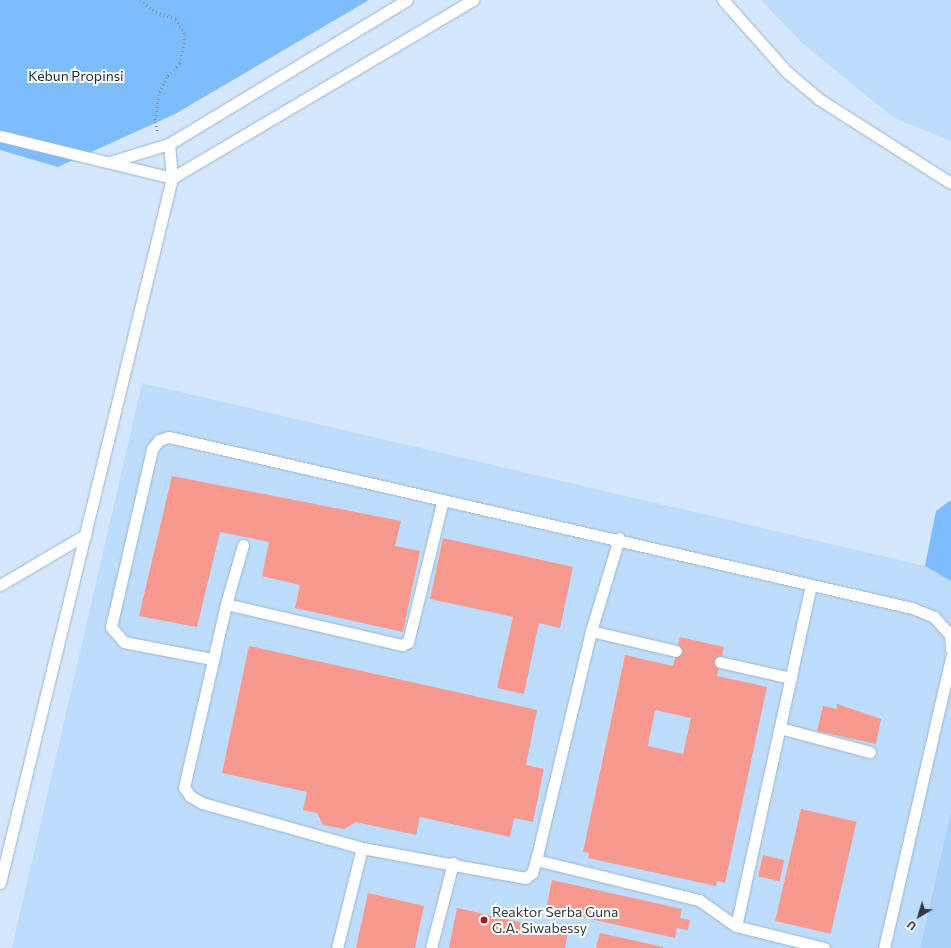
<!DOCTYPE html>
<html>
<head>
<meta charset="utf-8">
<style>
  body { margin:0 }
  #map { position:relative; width:951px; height:948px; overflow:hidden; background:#d4e7fc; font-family:Commissioner,sans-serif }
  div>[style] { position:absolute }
  .built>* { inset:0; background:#bedcfb }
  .green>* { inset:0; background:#abd1f8 }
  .forest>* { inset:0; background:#7dbdfe }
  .building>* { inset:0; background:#f7998f; transform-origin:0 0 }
  .path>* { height:2.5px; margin-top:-1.25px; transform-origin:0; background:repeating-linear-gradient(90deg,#8493a2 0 1px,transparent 0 4px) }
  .roads { filter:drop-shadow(0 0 1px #9db5ce) drop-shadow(0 0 1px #9db5ce) }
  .lane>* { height:11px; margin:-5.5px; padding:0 5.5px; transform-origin:5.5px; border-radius:5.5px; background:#fff }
  .dots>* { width:11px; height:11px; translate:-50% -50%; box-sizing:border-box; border:2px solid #fff; border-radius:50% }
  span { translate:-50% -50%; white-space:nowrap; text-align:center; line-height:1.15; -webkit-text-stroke:4px #fff; paint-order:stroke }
  .park-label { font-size:14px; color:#0f2a44 }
  .poi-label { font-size:14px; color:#2f3943 }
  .left { translate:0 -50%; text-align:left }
  .north { position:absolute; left:899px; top:896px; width:40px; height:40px; -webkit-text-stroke:3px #fff; paint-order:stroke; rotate:218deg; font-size:11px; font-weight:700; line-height:16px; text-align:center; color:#2f3943 }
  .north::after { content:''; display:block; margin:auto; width:14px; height:18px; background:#2f3943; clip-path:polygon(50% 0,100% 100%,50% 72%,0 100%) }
</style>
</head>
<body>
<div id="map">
  <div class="built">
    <i style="clip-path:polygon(761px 0,951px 0,951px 141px,894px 118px,802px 43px)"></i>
    <i style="clip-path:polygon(142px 383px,925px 566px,951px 581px,951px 811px,920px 948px,12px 948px)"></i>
  </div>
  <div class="green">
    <i style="clip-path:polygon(951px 811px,951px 948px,920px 948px)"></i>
  </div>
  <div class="forest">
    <i style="clip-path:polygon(0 0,369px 0,175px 114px,58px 167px,0 150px)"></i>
    <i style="clip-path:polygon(951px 500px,951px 581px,925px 566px,936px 511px)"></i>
  </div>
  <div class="building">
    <i style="clip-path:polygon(172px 476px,401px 521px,395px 546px,420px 551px,403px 632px,295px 608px,300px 585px,262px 576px,269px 542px,220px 532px,197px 627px,139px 616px)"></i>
    <i style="clip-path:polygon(443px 538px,573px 567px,560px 628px,539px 623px,524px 694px,497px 688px,513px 617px,430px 599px)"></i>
    <i style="clip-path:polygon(evenodd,680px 637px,724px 647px,717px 676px,767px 687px,725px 883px,717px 881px,716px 886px,588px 858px,589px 853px,583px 852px,625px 655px,673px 666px,680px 637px,655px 710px,691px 718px,683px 754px,648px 746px,655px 710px)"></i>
    <i style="clip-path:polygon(249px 646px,537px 710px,526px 765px,544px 769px,533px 822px,514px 818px,510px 837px,420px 817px,416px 835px,356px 822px,344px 829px,323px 825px,317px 813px,303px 810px,307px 792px,222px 773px)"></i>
    <i style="clip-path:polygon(837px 704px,881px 719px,876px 744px,817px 731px,823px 706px,837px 709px)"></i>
    <i style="left:801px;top:809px;width:57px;height:115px;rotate:13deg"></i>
    <i style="left:763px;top:855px;width:22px;height:22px;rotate:13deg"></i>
    <i style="clip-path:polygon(552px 880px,682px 909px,680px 918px,690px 920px,688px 930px,677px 928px,675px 938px,546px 909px)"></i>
    <i style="clip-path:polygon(368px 893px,424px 906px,415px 948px,356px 948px)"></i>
    <i style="clip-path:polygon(457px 908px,568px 933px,565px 948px,449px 948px)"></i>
    <i style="clip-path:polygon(600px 933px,663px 947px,663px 948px,596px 948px)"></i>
  </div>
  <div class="path">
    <i style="left:140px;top:0;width:20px;rotate:37deg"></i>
    <i style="left:156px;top:12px;width:21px;rotate:19deg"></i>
    <i style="left:176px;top:19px;width:19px;rotate:58deg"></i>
    <i style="left:186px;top:35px;width:30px;rotate:102deg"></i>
    <i style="left:180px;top:64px;width:18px;rotate:135deg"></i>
    <i style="left:167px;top:77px;width:20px;rotate:114deg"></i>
    <i style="left:159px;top:95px;width:27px;rotate:98deg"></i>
    <i style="left:155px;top:122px;width:9px;rotate:72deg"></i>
  </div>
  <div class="roads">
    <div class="lane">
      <i style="left:723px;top:0;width:96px;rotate:48.4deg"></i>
      <i style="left:787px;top:72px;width:42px;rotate:40.2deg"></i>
      <i style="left:819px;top:99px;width:156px;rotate:32.5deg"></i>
      <i style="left:0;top:136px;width:177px;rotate:13.7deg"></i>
      <i style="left:172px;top:178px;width:350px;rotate:-30.6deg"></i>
      <i style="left:113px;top:161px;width:59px;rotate:-16.9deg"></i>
      <i style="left:169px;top:144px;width:278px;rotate:-31.2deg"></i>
      <i style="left:243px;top:545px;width:61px;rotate:106.1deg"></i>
      <i style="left:226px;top:604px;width:188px;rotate:102.9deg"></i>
      <i style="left:184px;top:787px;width:11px;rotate:56deg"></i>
      <i style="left:190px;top:796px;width:14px;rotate:30deg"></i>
      <i style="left:202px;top:803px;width:166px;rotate:15.7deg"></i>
      <i style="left:362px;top:848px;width:166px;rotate:10.4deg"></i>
      <i style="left:525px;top:878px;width:9px;rotate:-36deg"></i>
      <i style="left:532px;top:873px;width:14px;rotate:-73deg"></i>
      <i style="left:536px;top:860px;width:236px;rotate:-76.5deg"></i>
      <i style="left:591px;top:631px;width:97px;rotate:-73.2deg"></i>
      <i style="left:0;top:585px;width:99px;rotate:-30.5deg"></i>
      <i style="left:811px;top:585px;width:349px;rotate:102.4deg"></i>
      <i style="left:736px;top:926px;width:91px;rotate:14deg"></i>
      <i style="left:226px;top:604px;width:181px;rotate:13.1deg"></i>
      <i style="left:402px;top:645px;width:7px;rotate:-27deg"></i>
      <i style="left:408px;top:642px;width:146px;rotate:-76.2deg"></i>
      <i style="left:591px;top:631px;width:87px;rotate:13.2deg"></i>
      <i style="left:212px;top:659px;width:90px;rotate:-169.1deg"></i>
      <i style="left:124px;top:642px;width:20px;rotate:-131deg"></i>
      <i style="left:111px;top:627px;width:183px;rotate:-77deg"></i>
      <i style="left:152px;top:449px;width:11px;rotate:-52deg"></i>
      <i style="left:159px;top:440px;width:10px;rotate:-17deg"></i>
      <i style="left:169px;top:437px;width:762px;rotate:12.96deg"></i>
      <i style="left:912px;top:608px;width:24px;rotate:22deg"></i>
      <i style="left:934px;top:617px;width:24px;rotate:48deg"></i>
      <i style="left:950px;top:635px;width:14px;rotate:86deg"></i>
      <i style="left:720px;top:662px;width:73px;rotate:12.7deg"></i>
      <i style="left:780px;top:728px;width:93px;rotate:14.9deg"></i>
      <i style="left:536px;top:860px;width:168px;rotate:13.8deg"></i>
      <i style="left:699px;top:900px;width:45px;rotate:35.1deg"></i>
      <i style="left:0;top:883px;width:726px;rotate:-76.29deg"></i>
      <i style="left:172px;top:178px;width:34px;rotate:-95deg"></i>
      <i style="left:337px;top:948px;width:103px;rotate:-76deg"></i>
      <i style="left:431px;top:948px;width:88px;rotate:-75.5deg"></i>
      <i style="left:884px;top:948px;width:299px;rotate:-77deg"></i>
    </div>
  </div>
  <div class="dots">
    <i style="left:484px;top:920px;background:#ab171c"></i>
  </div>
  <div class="park-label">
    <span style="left:76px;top:76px">Kebun Propinsi</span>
  </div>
  <div class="poi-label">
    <span class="left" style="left:492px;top:920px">Reaktor Serba Guna<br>G.A. Siwabessy</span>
  </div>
  <div class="north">U</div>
</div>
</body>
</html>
